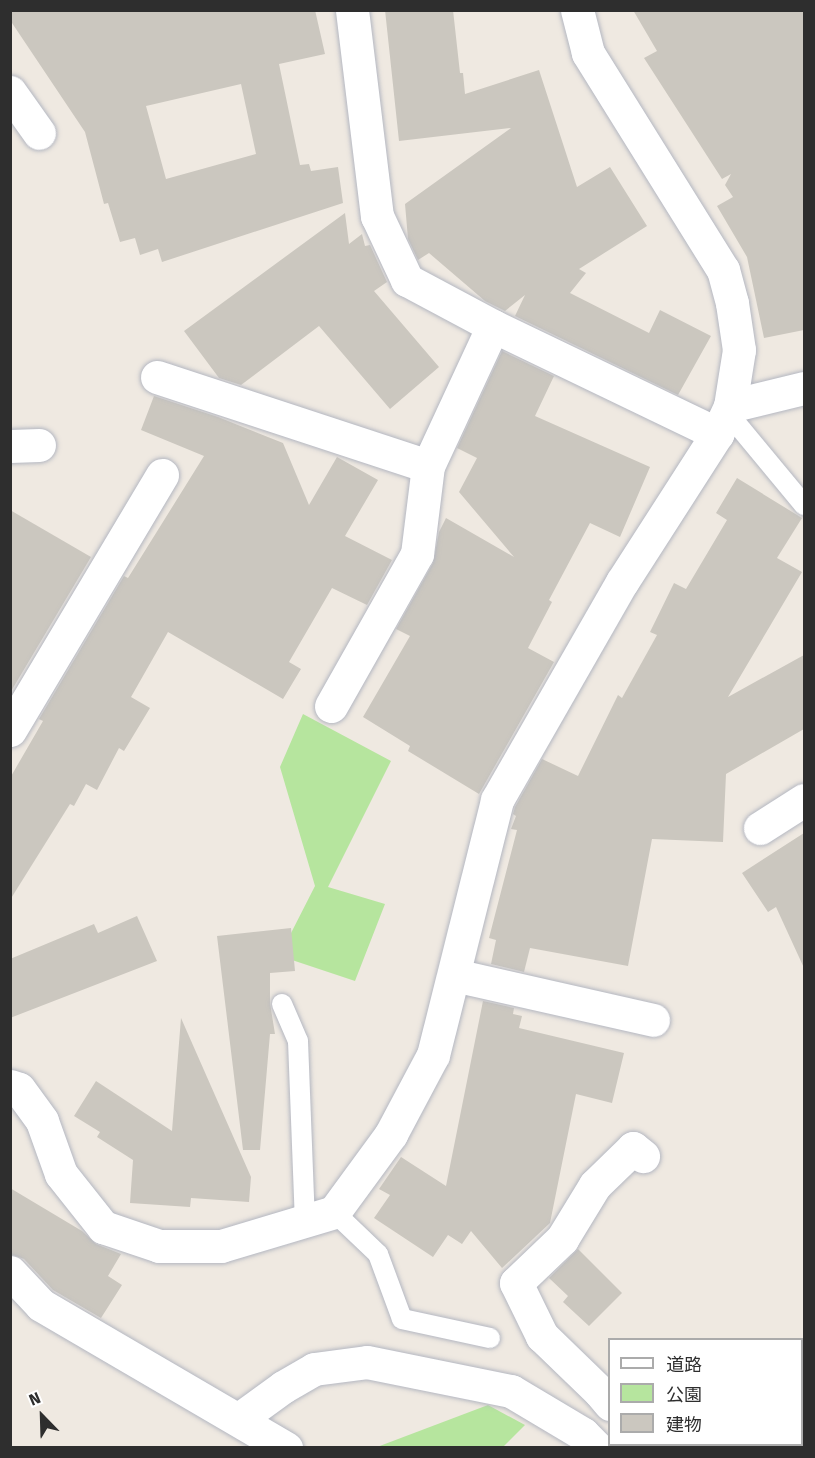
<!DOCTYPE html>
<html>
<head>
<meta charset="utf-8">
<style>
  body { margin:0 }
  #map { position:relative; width:815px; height:1458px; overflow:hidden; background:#efe9e1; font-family:"Fira Sans","Noto Sans JP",sans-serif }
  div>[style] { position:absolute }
  .green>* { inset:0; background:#b6e59e }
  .building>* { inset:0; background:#cbc7bf }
  .roads { filter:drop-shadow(0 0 2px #b4b7c1) drop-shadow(0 0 2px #b4b7c1) }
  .service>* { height:20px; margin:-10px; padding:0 10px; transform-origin:10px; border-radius:10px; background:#fff }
  .minor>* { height:33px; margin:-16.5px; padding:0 16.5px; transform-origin:16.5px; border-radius:16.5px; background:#fff }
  span { translate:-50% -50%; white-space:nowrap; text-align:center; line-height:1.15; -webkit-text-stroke:5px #fff; paint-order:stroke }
  .frame { position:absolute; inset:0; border:12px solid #2e2e2e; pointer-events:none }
  .legend { position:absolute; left:608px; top:1338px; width:195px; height:108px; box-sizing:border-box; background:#fff; border:2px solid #ababab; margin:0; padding:8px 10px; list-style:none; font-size:18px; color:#2e2e2e }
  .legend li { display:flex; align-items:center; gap:12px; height:30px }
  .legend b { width:30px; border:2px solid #ababab }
  .north { position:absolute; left:12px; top:1386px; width:60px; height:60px; -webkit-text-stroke:4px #fff; paint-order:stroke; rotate:337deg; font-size:16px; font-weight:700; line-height:24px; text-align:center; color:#2e2e2e }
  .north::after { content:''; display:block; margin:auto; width:21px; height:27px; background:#2e2e2e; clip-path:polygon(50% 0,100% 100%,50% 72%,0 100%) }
</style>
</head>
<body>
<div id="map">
  <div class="green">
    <i style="clip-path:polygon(303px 714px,391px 761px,328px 887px,385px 904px,355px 981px,292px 960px,289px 937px,315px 886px,280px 767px)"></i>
    <i style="clip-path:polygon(488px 1405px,525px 1425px,503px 1447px,377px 1447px)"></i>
  </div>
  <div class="building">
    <i style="clip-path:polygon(evenodd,10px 10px,315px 10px,325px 54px,279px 64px,300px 165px,309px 164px,311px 171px,338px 167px,343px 203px,162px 262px,158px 249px,140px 255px,135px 238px,120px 242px,108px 203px,104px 204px,85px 132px,10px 20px,10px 10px,241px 84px,256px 154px,166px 179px,146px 106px,241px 84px)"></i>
    <i style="clip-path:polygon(385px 10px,453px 10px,460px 73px,463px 73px,465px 94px,539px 70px,577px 187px,610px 167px,647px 226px,579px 269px,586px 273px,570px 293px,649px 333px,660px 310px,711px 336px,678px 395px,515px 316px,525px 295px,505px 311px,485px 301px,429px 253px,418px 260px,408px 239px,405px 204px,511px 128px,399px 141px)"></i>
    <i style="clip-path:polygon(633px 10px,804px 10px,804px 330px,764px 338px,747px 257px,717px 206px,733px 197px,725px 185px,731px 174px,722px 179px,644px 58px,657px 51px)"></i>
    <i style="clip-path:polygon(345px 213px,349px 244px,362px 234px,365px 246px,370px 245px,387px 282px,374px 291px,439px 367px,390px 409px,319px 326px,241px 385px,219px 378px,184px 331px)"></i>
    <i style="clip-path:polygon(502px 351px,554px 376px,535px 416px,650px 467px,620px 537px,590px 523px,549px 600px,552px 602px,528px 648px,554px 662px,479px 794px,408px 751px,410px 746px,363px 717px,410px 636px,396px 629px,433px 563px,439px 532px,446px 518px,514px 557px,459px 492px,477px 458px,457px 448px)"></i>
    <i style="clip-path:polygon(154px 396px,218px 417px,283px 443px,309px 505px,337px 457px,378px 480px,345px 536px,392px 560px,367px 605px,332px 588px,289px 662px,301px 669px,283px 699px,168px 632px,131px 697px,150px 708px,124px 751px,119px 748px,97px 790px,86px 784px,74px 806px,70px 804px,10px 900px,10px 778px,43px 721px,39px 719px,124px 576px,128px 578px,204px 456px,141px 430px)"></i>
    <i style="clip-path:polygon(737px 478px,802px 518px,777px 558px,802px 572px,728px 697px,804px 655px,804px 729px,726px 774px,723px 842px,652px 839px,628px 966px,530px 948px,524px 972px,491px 964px,496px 940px,489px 938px,517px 830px,511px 829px,516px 816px,513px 814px,515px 807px,542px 759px,578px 776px,618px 695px,622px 698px,657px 635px,650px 632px,674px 583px,686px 589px,727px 520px,716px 513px)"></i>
    <i style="clip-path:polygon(10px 510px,91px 557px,10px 693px)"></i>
    <i style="clip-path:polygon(804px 833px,804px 968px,776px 907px,768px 912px,742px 873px)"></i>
    <i style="clip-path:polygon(137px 916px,157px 961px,10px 1018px,10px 959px,94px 924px,98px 933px)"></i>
    <i style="clip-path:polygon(291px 928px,295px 971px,270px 973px,270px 1003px,275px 1034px,270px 1034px,260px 1150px,243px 1150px,217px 936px)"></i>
    <i style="clip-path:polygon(483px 1001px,514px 1008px,513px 1014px,522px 1016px,519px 1028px,624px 1053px,612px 1103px,576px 1094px,550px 1223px,502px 1268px,471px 1231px,462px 1244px,448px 1235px,433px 1257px,374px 1218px,390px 1195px,379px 1189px,401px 1157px,446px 1186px)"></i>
    <i style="clip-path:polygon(181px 1018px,251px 1177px,249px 1202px,191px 1198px,190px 1207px,130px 1203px,133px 1160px,97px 1137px,100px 1132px,74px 1116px,96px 1081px,172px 1131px)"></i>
    <i style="clip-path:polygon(10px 1188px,82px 1231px,96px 1244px,121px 1254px,108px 1276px,122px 1285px,101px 1318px,53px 1290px,24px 1259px,10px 1254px)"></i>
    <i style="clip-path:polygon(578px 1249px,622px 1293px,589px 1326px,563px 1302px,568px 1296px,549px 1278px)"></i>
  </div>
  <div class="roads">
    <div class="service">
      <i style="left:727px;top:412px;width:121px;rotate:50.4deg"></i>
      <i style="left:282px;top:1004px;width:40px;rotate:66.6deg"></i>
      <i style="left:298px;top:1041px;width:179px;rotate:87.8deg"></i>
      <i style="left:334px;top:1212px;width:61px;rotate:43.7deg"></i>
      <i style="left:378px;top:1254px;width:69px;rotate:69.7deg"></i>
      <i style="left:402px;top:1319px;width:90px;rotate:12.2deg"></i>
    </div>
    <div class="minor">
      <i style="left:352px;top:10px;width:208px;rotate:83.1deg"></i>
      <i style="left:377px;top:216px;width:71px;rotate:64.9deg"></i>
      <i style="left:407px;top:280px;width:98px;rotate:28.1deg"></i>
      <i style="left:493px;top:326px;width:249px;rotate:25.7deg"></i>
      <i style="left:10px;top:92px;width:50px;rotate:54.7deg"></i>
      <i style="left:157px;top:377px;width:285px;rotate:18.2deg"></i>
      <i style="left:428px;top:466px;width:154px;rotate:-65.1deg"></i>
      <i style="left:730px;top:406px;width:76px;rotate:-13.7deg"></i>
      <i style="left:10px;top:446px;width:29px;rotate:-2deg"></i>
      <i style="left:331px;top:706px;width:175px;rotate:-60.5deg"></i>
      <i style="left:417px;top:554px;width:89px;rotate:-82.9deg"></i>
      <i style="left:10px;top:730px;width:297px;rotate:-59.2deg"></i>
      <i style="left:760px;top:828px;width:52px;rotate:-32.5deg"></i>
      <i style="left:454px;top:975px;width:204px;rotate:12.7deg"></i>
      <i style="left:10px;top:1086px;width:9px;rotate:18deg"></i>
      <i style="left:19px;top:1089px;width:39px;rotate:54deg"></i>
      <i style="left:42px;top:1121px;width:56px;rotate:70.3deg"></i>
      <i style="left:61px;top:1174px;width:68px;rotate:51.6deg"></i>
      <i style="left:103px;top:1227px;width:59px;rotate:18.7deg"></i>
      <i style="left:159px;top:1246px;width:62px"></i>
      <i style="left:221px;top:1246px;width:118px;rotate:-16.7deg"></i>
      <i style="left:334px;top:1212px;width:97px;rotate:-53.8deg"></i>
      <i style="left:391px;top:1134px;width:89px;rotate:-62deg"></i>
      <i style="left:433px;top:1055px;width:263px;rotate:-75.9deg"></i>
      <i style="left:497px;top:800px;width:251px;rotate:-60.2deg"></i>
      <i style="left:622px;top:582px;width:176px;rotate:-57.3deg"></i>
      <i style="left:717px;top:434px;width:31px;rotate:-65deg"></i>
      <i style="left:730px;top:406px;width:57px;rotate:-80.9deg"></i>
      <i style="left:739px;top:350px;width:48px;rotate:-98.5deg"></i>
      <i style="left:732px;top:303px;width:34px;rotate:-105deg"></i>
      <i style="left:723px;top:270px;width:256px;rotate:-121.9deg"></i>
      <i style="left:588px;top:53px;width:44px;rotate:-104.3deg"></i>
      <i style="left:10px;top:1272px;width:45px;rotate:46.8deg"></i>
      <i style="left:41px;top:1305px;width:284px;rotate:30.3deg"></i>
      <i style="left:610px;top:1404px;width:16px;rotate:-130deg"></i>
      <i style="left:600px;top:1392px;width:81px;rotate:-136deg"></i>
      <i style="left:542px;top:1336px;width:59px;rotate:-116.1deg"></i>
      <i style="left:516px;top:1283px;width:64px;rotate:-43.7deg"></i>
      <i style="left:562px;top:1239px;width:63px;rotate:-58.6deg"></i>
      <i style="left:595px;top:1185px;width:53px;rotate:-44.2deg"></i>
      <i style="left:633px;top:1148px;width:13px;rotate:39deg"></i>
      <i style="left:239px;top:1419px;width:54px;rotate:-36deg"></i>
      <i style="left:283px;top:1387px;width:36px;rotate:-30deg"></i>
      <i style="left:314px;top:1369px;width:53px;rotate:-7.5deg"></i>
      <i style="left:367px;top:1362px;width:147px;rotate:11.4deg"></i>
      <i style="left:511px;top:1391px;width:84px;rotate:30.8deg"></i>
      <i style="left:583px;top:1434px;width:20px;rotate:45deg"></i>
      <i style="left:639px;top:1444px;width:5px;rotate:53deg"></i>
    </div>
  </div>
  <div class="frame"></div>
  <ul class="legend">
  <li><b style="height:8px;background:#fff"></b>道路</li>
  <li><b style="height:16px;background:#b6e59e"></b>公園</li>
  <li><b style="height:16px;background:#cbc7bf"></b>建物</li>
  </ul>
  <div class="north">N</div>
</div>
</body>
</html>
